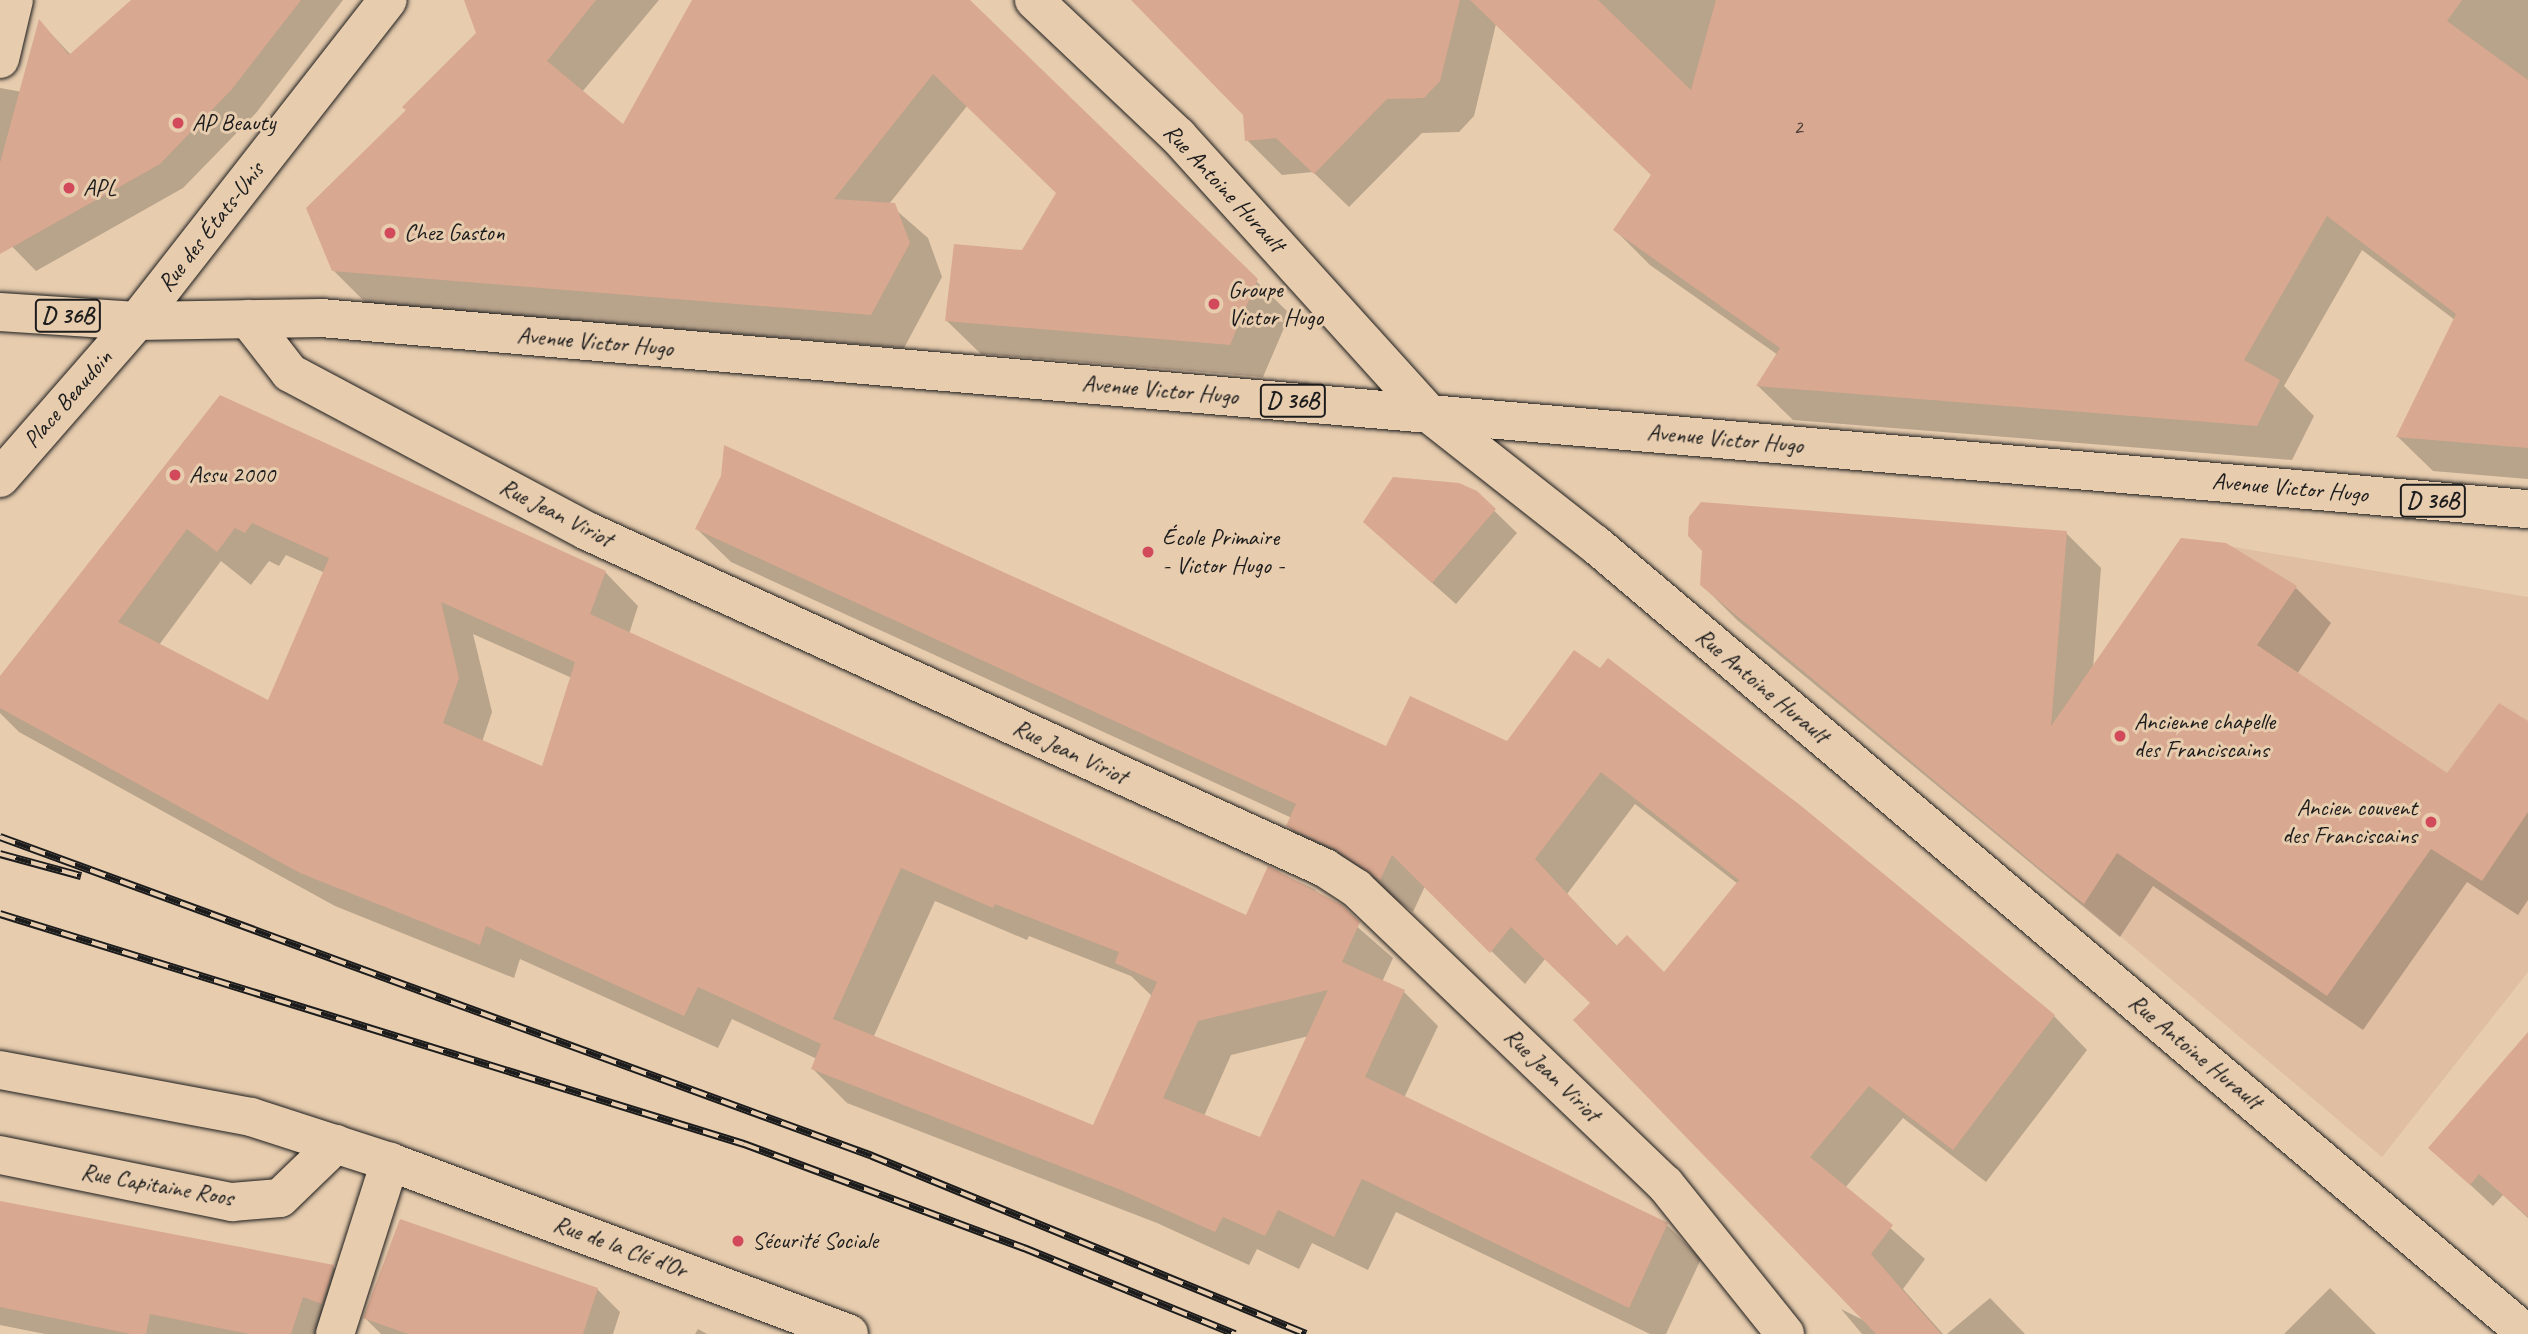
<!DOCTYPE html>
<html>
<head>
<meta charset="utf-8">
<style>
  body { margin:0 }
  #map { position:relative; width:2528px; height:1334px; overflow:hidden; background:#e7ccae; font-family:Caveat,sans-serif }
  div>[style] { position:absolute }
  .built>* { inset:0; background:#dfbea2 }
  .shadow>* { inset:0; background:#0003 }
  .building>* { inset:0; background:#d9a890 }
  .roads { filter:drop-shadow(0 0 2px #1c1c1c) drop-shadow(0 0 2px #1c1c1c) }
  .minor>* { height:38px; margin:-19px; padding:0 19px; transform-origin:19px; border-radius:19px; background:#e7ccae }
  .major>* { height:38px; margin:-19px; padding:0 19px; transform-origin:19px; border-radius:19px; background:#e7ccae }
  .rail>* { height:8px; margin-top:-4px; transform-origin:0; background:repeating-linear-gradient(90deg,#e7ccae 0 16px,#1c1c1c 0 32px); box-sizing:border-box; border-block:2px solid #1c1c1c }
  .dots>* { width:19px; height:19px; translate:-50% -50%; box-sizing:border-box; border:4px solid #e7ccae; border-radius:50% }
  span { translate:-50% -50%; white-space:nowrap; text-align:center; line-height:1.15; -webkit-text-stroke:6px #e7ccae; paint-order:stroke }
  .number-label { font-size:21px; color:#4b3f39 }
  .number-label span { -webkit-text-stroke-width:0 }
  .shield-label span { padding:2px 5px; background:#e7ccae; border:2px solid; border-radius:5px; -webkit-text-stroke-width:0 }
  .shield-label { font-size:23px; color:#1c1c1c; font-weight:700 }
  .poi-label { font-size:24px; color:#1c1c1c }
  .left { translate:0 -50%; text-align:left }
  .right { translate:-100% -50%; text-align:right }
  .street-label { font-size:24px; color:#1c1c1c }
</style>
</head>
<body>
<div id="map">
  <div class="built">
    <i style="clip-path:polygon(2181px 538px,2528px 597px,2528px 972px,2382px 1157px,1986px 823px)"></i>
  </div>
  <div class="shadow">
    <i style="clip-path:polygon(137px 0,343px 0,256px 113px,183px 188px,36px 271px,0 234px,0 88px,23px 92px,40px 22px,71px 55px)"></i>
    <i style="clip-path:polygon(468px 0,659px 0,582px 92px,624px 127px,694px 0,966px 0,1290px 314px,1263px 377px,981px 354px,947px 321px,1023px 252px,1058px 193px,967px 106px,889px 204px,928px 238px,942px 277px,904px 348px,367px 304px,333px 270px,408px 110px,478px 33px)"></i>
    <i style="clip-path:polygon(1134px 0,2528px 0,2528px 479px,2433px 471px,2398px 437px,2455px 320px,2362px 250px,2284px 386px,2314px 416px,2292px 460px,1793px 420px,1758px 386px,1778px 355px,1650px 265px,1615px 230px,1653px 175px,1496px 24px,1474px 116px,1459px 132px,1422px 133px,1349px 207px,1313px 172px,1282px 175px,1247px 140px,1245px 114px)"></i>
    <i style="clip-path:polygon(evenodd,220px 397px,605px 572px,638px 606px,629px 634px,1247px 917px,1269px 868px,1314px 889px,1393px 958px,1382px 982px,1404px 992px,1438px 1026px,1404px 1098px,1667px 1225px,1701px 1259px,1666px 1334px,1650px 1334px,1396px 1212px,1368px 1270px,1312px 1243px,1299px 1269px,1257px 1249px,1249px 1265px,1157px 1223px,847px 1103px,813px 1069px,817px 1059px,732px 1019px,718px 1048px,520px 959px,514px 978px,335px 906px,19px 732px,0 713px,0 679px,220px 397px,286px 555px,325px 573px,269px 702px,159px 645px,221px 561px,251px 585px,269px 561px,279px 566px,286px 555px,220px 397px,473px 634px,572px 678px,543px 768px,482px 742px,492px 712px,473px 634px,220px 397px,935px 901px,1027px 940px,1029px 936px,1131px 976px,1153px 997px,1094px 1127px,873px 1038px,935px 901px,220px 397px,1309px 1036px,1261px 1139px,1204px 1116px,1231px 1055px,1309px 1036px)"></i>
    <i style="clip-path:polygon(1476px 493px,1517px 533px,1456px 604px,1388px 544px)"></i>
    <i style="clip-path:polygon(evenodd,697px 529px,1387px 749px,1508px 743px,1575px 652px,2054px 1016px,2087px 1050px,1986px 1182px,1903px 1118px,1845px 1188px,1925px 1259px,1903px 1289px,1943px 1334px,1862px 1334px,1841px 1309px,1865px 1321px,1592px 1004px,1545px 959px,1525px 984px,1425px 886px,1413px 912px,1372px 882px,1321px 859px,1288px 826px,1292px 818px,731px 562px,697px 529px,1635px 804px,1738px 884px,1664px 974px,1618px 947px,1567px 894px,1635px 804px)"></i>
    <i style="clip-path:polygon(2066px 533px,2101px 568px,2093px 668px,2296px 588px,2331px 623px,2297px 674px,2448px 775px,2528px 723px,2528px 900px,2518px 915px,2467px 882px,2363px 1030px,2153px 886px,2120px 937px,1737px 620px,1701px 584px)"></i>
    <i style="clip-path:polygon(2528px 1101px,2528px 1218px,2503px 1195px,2493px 1206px,2431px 1148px)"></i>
    <i style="clip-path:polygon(0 1202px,333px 1267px,356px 1289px,320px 1334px,45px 1334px,0 1325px)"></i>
    <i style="clip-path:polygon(2330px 1288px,2376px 1334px,2284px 1334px)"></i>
    <i style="clip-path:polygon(597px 1289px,620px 1312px,613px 1334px,381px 1334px,365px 1318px)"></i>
    <i style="clip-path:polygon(1990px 1298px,2025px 1334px,1947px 1334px)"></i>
    <i style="clip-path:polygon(698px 1329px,707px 1334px,695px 1334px)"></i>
  </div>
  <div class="building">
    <i style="clip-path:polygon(131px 0,301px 0,232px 89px,160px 164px,0 254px,0 163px,39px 19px,69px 55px)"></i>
    <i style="clip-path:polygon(464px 0,596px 0,547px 61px,623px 124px,692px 0,970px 0,1258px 279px,1230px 345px,945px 321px,954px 244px,1022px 250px,1056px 193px,933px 74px,834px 199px,895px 203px,910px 243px,871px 315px,332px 271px,306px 208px,406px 110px,402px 107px,476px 33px)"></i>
    <i style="clip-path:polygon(1131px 0,1460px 0,1440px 81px,1424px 98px,1387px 99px,1314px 174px,1276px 138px,1245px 141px,1243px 115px)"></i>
    <i style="clip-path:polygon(1470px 0,1598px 0,1691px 90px,1716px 0,2462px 0,2447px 21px,2528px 80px,2528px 448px,2396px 437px,2456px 314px,2327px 216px,2244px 360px,2280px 380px,2257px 426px,1756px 386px,1780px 348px,1613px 230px,1651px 175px)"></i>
    <i style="clip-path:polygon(evenodd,220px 395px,606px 571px,590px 614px,1246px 915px,1268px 866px,1342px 905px,1360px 922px,1342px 962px,1405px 990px,1365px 1077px,1668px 1223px,1629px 1308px,1362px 1179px,1334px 1237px,1278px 1210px,1265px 1236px,1223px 1217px,1215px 1232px,1121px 1190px,811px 1069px,821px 1044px,698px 987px,684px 1016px,486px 926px,480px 945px,300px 873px,0 708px,0 676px,220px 395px,252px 523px,329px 558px,268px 700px,118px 622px,187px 529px,217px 552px,235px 528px,245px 533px,252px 523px,220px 395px,441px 602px,575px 662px,542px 766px,443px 723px,459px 678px,441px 602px,220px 395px,901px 868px,993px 908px,995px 904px,1119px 952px,1115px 963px,1157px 982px,1093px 1125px,833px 1019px,901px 868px,220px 395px,1328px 990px,1260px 1137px,1163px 1098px,1198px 1021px,1328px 990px)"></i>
    <i style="clip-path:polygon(evenodd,724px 445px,1386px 746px,1410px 696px,1507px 741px,1574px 650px,1600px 668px,1608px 658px,1800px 805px,2055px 1015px,1953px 1150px,1869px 1086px,1810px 1157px,1893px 1225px,1871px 1254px,1941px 1334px,1876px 1334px,1573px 1020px,1590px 1003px,1511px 927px,1490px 953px,1392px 855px,1380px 880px,1337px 850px,1286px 826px,1296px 804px,695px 529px,721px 476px,724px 445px,1601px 772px,1739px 880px,1664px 972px,1627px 935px,1616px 946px,1535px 859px,1601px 772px)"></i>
    <i style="clip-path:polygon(1393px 477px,1459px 483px,1477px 491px,1496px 509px,1432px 583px,1363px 522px)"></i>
    <i style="clip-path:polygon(1701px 502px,2067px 531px,2051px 726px,2181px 538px,2226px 543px,2297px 586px,2257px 645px,2447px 773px,2499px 703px,2528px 721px,2528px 812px,2482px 881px,2431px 849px,2327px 996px,2117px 853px,2084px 904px,2045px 873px,1700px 585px,1702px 551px,1688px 536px,1689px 517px)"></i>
    <i style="clip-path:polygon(2528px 1032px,2528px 1217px,2479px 1174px,2470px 1185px,2428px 1148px)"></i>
    <i style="clip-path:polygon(0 1201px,334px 1265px,322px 1304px,303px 1297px,291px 1334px,249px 1334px,150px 1314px,146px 1334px,131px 1334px,0 1307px)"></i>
    <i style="clip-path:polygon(400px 1219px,598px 1288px,583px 1334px,408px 1334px,363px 1318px)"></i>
  </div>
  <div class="roads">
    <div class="minor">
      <i style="left:1034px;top:0;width:198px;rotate:43.4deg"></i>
      <i style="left:1178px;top:136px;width:372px;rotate:47.9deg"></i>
      <i style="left:1427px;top:412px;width:214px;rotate:38.2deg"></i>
      <i style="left:1595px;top:544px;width:1222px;rotate:40.29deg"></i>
      <i style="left:0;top:59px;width:61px;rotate:-76.7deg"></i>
      <i style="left:248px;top:319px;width:68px;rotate:52.1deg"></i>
      <i style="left:290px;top:373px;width:336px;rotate:28deg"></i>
      <i style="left:587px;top:531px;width:811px;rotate:24.54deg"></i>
      <i style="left:1325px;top:868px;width:37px;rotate:33deg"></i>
      <i style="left:1356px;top:888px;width:428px;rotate:43.8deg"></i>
      <i style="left:1665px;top:1184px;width:192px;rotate:51.3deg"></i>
      <i style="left:137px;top:321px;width:407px;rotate:-52deg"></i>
      <i style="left:0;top:1070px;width:255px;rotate:10.6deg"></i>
      <i style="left:251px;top:1117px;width:146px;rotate:17.9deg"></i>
      <i style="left:390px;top:1162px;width:490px;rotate:20.5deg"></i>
      <i style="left:0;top:1155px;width:237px;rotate:11.5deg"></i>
      <i style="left:232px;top:1202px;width:48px;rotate:-4.8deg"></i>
      <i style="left:280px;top:1198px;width:78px;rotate:-44deg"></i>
      <i style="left:335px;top:1334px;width:181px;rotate:-72.3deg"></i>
    </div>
    <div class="major">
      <i style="left:0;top:312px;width:137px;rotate:3.8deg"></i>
      <i style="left:137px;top:321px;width:184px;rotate:-0.9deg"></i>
      <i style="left:321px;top:318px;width:2215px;rotate:4.95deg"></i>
      <i style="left:0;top:478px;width:208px;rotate:-48.9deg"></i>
    </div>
  </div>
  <div class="rail">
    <i style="left:0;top:837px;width:929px;rotate:20.09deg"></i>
    <i style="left:872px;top:1156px;width:469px;rotate:22.3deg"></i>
    <i style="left:0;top:854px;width:84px;rotate:15.2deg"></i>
    <i style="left:0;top:914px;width:779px;rotate:17.18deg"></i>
    <i style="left:744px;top:1144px;width:299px;rotate:20.4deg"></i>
    <i style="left:1024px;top:1248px;width:228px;rotate:22.2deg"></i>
  </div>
  <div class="dots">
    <i style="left:178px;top:123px;background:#d1495b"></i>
    <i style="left:69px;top:188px;background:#d1495b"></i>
    <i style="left:390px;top:233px;background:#d1495b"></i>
    <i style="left:1214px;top:304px;background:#d1495b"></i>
    <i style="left:175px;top:475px;background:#d1495b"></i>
    <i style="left:1148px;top:552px;background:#d1495b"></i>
    <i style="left:2120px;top:736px;background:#d1495b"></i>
    <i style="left:2431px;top:822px;background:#d1495b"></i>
    <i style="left:738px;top:1241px;background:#d1495b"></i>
  </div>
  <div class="number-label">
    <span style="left:1798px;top:127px">2</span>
  </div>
  <div class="shield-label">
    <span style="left:68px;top:316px">D 36B</span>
    <span style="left:1293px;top:401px">D 36B</span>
    <span style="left:2433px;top:501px">D 36B</span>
  </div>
  <div class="poi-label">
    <span class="left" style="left:192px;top:123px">AP Beauty</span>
    <span class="left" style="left:83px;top:188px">APL</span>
    <span class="left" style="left:404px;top:233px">Chez Gaston</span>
    <span class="left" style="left:1228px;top:304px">Groupe<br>Victor Hugo</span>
    <span class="left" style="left:189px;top:475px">Assu 2000</span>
    <span class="left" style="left:1162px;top:552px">École Primaire<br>- Victor Hugo -</span>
    <span class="left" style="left:2134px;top:736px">Ancienne chapelle<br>des Franciscains</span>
    <span class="right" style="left:2417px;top:822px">Ancien couvent<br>des Franciscains</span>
    <span class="left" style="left:752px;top:1241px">Sécurité Sociale</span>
  </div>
  <div class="street-label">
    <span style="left:1224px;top:188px;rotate:47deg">Rue Antoine Hurault</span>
    <span style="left:211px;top:227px;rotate:-52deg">Rue des États-Unis</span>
    <span style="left:595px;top:342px;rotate:5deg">Avenue Victor Hugo</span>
    <span style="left:1160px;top:390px;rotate:5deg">Avenue Victor Hugo</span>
    <span style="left:68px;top:399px;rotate:-49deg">Place Beaudoin</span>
    <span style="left:1725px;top:439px;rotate:5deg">Avenue Victor Hugo</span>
    <span style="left:2290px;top:488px;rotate:5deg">Avenue Victor Hugo</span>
    <span style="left:556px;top:513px;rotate:27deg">Rue Jean Viriot</span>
    <span style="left:1762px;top:686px;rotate:40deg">Rue Antoine Hurault</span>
    <span style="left:1070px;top:752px;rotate:25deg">Rue Jean Viriot</span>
    <span style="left:2195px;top:1052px;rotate:40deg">Rue Antoine Hurault</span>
    <span style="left:1552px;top:1075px;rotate:44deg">Rue Jean Viriot</span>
    <span style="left:157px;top:1185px;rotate:10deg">Rue Capitaine Roos</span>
    <span style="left:620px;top:1247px;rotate:20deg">Rue de la Clé d'Or</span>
  </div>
</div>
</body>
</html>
